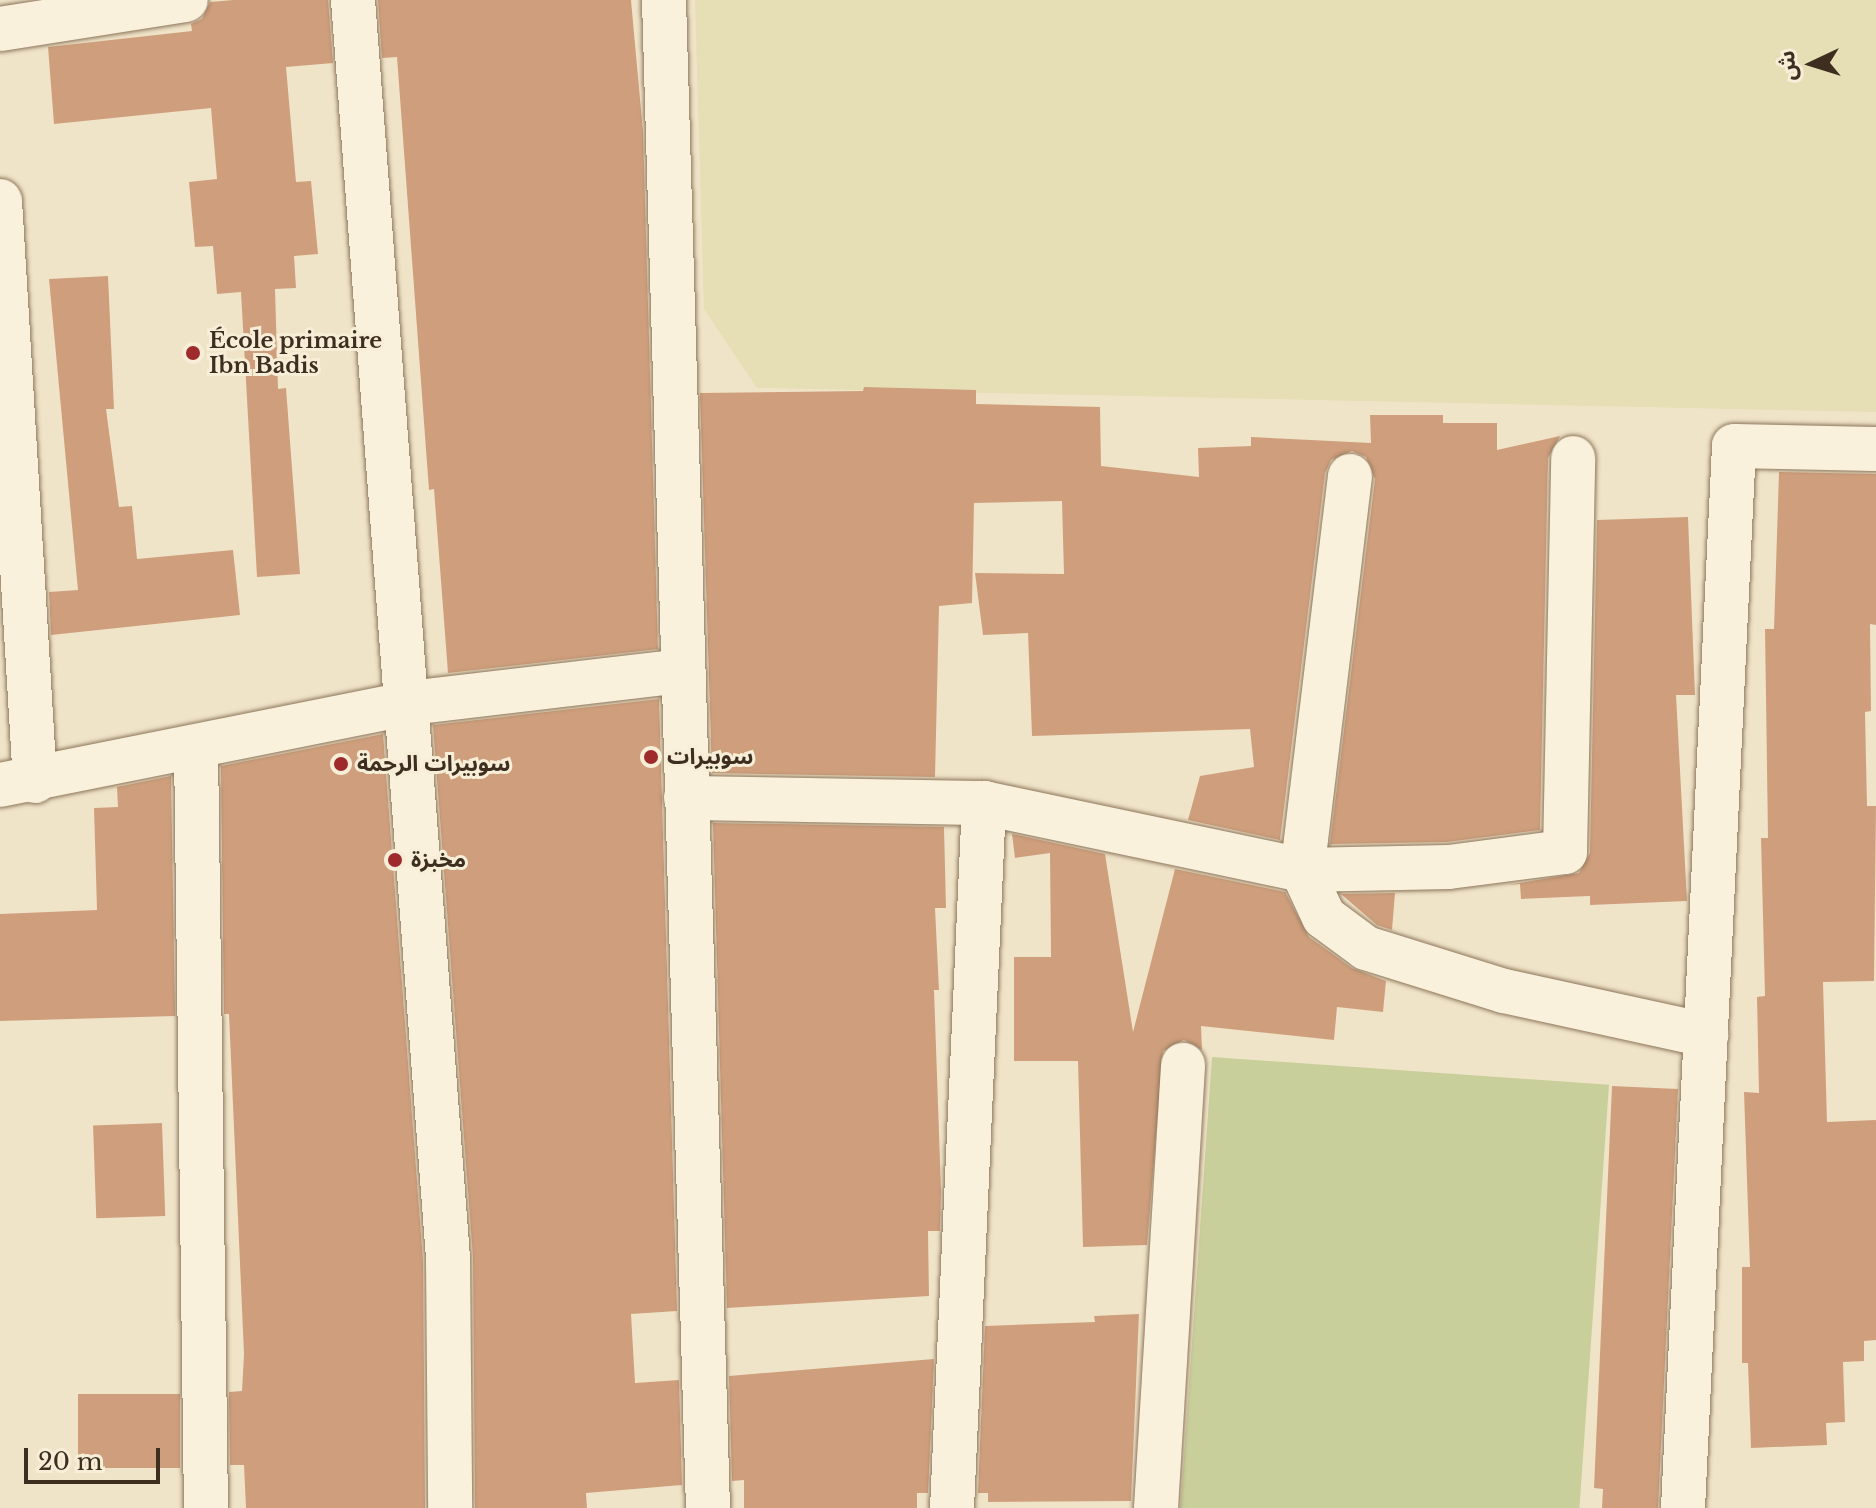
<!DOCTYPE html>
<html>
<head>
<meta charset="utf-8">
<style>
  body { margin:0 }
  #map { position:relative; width:1876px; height:1508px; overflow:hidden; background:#f0e4c8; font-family:"Libre Baskerville","Noto Sans Arabic",serif }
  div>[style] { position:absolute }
  .farmland>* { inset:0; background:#e6deb5 }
  .green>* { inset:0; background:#c9cf9b; transform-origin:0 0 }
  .building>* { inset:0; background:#cf9f7d; transform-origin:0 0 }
  .roads { filter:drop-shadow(0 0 2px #8d765c) drop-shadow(0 0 2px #8d765c) }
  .street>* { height:44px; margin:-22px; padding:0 22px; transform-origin:22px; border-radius:22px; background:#faf1dc }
  .dots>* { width:22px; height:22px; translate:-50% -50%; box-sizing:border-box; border:4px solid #f7eed8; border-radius:50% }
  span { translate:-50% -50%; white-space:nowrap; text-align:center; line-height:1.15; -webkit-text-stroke:6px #f7eed8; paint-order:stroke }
  .poi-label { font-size:22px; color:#3d2e20; font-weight:700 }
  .left { translate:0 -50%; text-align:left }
  .north { position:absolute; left:1772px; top:24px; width:80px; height:80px; -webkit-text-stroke:6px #f7eed8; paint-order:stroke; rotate:266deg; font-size:22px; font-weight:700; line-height:32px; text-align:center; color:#3d2e20 }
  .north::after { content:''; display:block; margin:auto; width:28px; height:36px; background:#3d2e20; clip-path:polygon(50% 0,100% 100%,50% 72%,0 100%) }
  .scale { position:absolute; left:24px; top:1448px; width:136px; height:36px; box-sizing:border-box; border:4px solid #3d2e20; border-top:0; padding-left:10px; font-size:24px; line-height:28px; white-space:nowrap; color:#3d2e20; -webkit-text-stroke:6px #f7eed8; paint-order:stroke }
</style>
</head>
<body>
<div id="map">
  <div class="farmland">
    <i style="clip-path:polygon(695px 0,1876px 0,1876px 412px,757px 388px,704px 309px)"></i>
  </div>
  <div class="green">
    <i style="left:1212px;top:1057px;width:398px;height:452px;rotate:4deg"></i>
  </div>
  <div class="building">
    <i style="clip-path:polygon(233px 0,328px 0,333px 63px,286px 67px,296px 182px,311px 181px,318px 254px,294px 256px,296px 288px,275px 289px,278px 389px,286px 388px,300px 574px,257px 577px,241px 292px,217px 294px,213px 246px,195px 247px,189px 182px,217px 179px,211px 108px,54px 124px,48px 47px,192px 31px,191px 24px,202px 19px,210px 2px)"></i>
    <i style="clip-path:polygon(378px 0,631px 0,643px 132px,658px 649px,448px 673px,434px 489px,429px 490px,397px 57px,382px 58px)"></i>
    <i style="clip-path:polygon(108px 276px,114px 409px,106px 409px,119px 507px,132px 506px,137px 559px,233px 550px,240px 615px,51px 635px,49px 592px,78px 590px,49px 279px)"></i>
    <i style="clip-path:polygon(864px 387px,976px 390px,976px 404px,1100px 407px,1101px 466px,1199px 477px,1198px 448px,1251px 446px,1251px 437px,1371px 443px,1370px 415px,1443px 415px,1443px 423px,1497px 423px,1497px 450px,1560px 436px,1548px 458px,1540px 830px,1447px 842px,1330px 844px,1375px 479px,1366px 457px,1352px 451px,1331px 460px,1325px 473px,1280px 840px,1188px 820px,1200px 776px,1254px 767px,1250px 729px,1032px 736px,1028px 633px,983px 635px,975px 573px,1064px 574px,1062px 501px,974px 503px,972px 603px,939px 606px,935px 777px,712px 773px,700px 393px,863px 391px)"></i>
    <i style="clip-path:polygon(1779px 472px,1876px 474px,1876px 625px,1870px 624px,1871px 711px,1865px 712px,1867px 806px,1876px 806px,1874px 981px,1823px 982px,1827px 1122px,1876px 1120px,1876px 1340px,1864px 1341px,1864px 1361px,1843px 1362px,1845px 1422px,1826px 1423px,1827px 1445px,1751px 1448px,1748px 1363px,1742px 1363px,1742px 1267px,1750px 1267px,1744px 1092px,1759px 1093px,1757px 997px,1765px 996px,1761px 838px,1768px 838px,1765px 629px,1774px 629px)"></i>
    <i style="clip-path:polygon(1688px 517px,1695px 695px,1676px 695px,1687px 901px,1590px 905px,1590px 896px,1521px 899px,1520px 884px,1508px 885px,1579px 873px,1590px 853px,1597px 520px)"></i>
    <i style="clip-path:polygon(659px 699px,677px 1311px,631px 1314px,635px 1383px,679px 1380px,682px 1485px,586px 1493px,587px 1508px,475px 1508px,473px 1257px,433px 725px)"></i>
    <i style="clip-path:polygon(383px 734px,423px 1260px,425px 1508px,246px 1508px,244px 1465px,230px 1465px,229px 1392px,242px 1391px,244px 1354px,229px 1014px,224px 1014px,221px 766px)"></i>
    <i style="clip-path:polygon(171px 776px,175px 1016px,0 1021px,0 914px,97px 910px,94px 808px,118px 807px,117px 787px)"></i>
    <i style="clip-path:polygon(713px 823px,944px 827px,946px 908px,935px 908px,939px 990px,934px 990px,941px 1190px,940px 1231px,928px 1231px,929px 1296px,727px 1308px)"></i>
    <i style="clip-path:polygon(1012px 834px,1105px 854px,1133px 1032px,1175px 869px,1285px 892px,1309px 937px,1352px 968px,1386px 981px,1383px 1012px,1337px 1007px,1334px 1040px,1201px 1026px,1202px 1050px,1184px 1040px,1163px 1051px,1147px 1245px,1083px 1247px,1078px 1061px,1014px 1061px,1014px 957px,1051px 957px,1050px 853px,1015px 858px)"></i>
    <i style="clip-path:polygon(1395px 893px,1392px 930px,1377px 925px,1341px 894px)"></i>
    <i style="clip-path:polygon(1612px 1086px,1678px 1089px,1658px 1508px,1602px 1508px,1603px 1489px,1594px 1488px)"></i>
    <i style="left:162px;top:1123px;width:93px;height:69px;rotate:88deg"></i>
    <i style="clip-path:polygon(1139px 1314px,1131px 1501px,988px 1502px,988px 1493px,978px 1493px,985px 1326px,1095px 1322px,1094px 1316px)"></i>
    <i style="clip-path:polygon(934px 1359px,928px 1493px,917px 1493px,917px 1508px,744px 1508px,744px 1480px,732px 1481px,729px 1376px)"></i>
    <i style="left:180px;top:1394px;width:74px;height:102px;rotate:90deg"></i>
  </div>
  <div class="roads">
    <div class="street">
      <i style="left:353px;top:0;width:1263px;rotate:85.68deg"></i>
      <i style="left:448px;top:1259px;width:249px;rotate:89.5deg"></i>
      <i style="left:664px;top:0;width:1509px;rotate:88.33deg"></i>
      <i style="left:0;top:29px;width:188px;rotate:-8.9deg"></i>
      <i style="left:0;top:201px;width:581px;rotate:86.55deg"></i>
      <i style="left:1350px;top:476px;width:397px;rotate:96.9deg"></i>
      <i style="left:1302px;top:870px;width:147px;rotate:-1.2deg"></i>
      <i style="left:1449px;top:867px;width:117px;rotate:-7.4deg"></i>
      <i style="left:1565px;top:852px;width:394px;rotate:-88.8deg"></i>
      <i style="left:196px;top:747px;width:761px;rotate:89.25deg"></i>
      <i style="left:0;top:785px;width:417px;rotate:-11.3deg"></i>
      <i style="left:409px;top:703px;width:276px;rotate:-6.7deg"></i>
      <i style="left:686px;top:798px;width:298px;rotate:1deg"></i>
      <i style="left:984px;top:803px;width:325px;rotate:11.9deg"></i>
      <i style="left:1302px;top:870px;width:52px;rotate:64.9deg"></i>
      <i style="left:1324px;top:917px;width:52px;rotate:36.4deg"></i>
      <i style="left:1366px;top:948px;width:145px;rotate:17.3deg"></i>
      <i style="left:1504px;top:991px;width:207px;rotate:12.3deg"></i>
      <i style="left:952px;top:1508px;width:706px;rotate:-87.4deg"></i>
      <i style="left:1156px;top:1508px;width:444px;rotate:-86.5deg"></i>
      <i style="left:1683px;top:1508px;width:1063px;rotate:-87.25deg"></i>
      <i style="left:1734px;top:446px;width:142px;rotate:1.2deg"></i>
    </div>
  </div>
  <div class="dots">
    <i style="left:193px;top:353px;background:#9e2a2b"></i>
    <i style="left:651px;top:757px;background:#9e2a2b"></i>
    <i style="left:341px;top:764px;background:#9e2a2b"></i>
    <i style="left:395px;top:860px;background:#9e2a2b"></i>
  </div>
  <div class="poi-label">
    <span class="left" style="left:209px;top:353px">École primaire<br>Ibn Badis</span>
    <span class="left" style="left:667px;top:757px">سوبيرات</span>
    <span class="left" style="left:357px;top:764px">سوبيرات الرحمة</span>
    <span class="left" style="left:411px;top:860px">مخبزة</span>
  </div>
  <div class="north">ش</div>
  <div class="scale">20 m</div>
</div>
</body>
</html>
